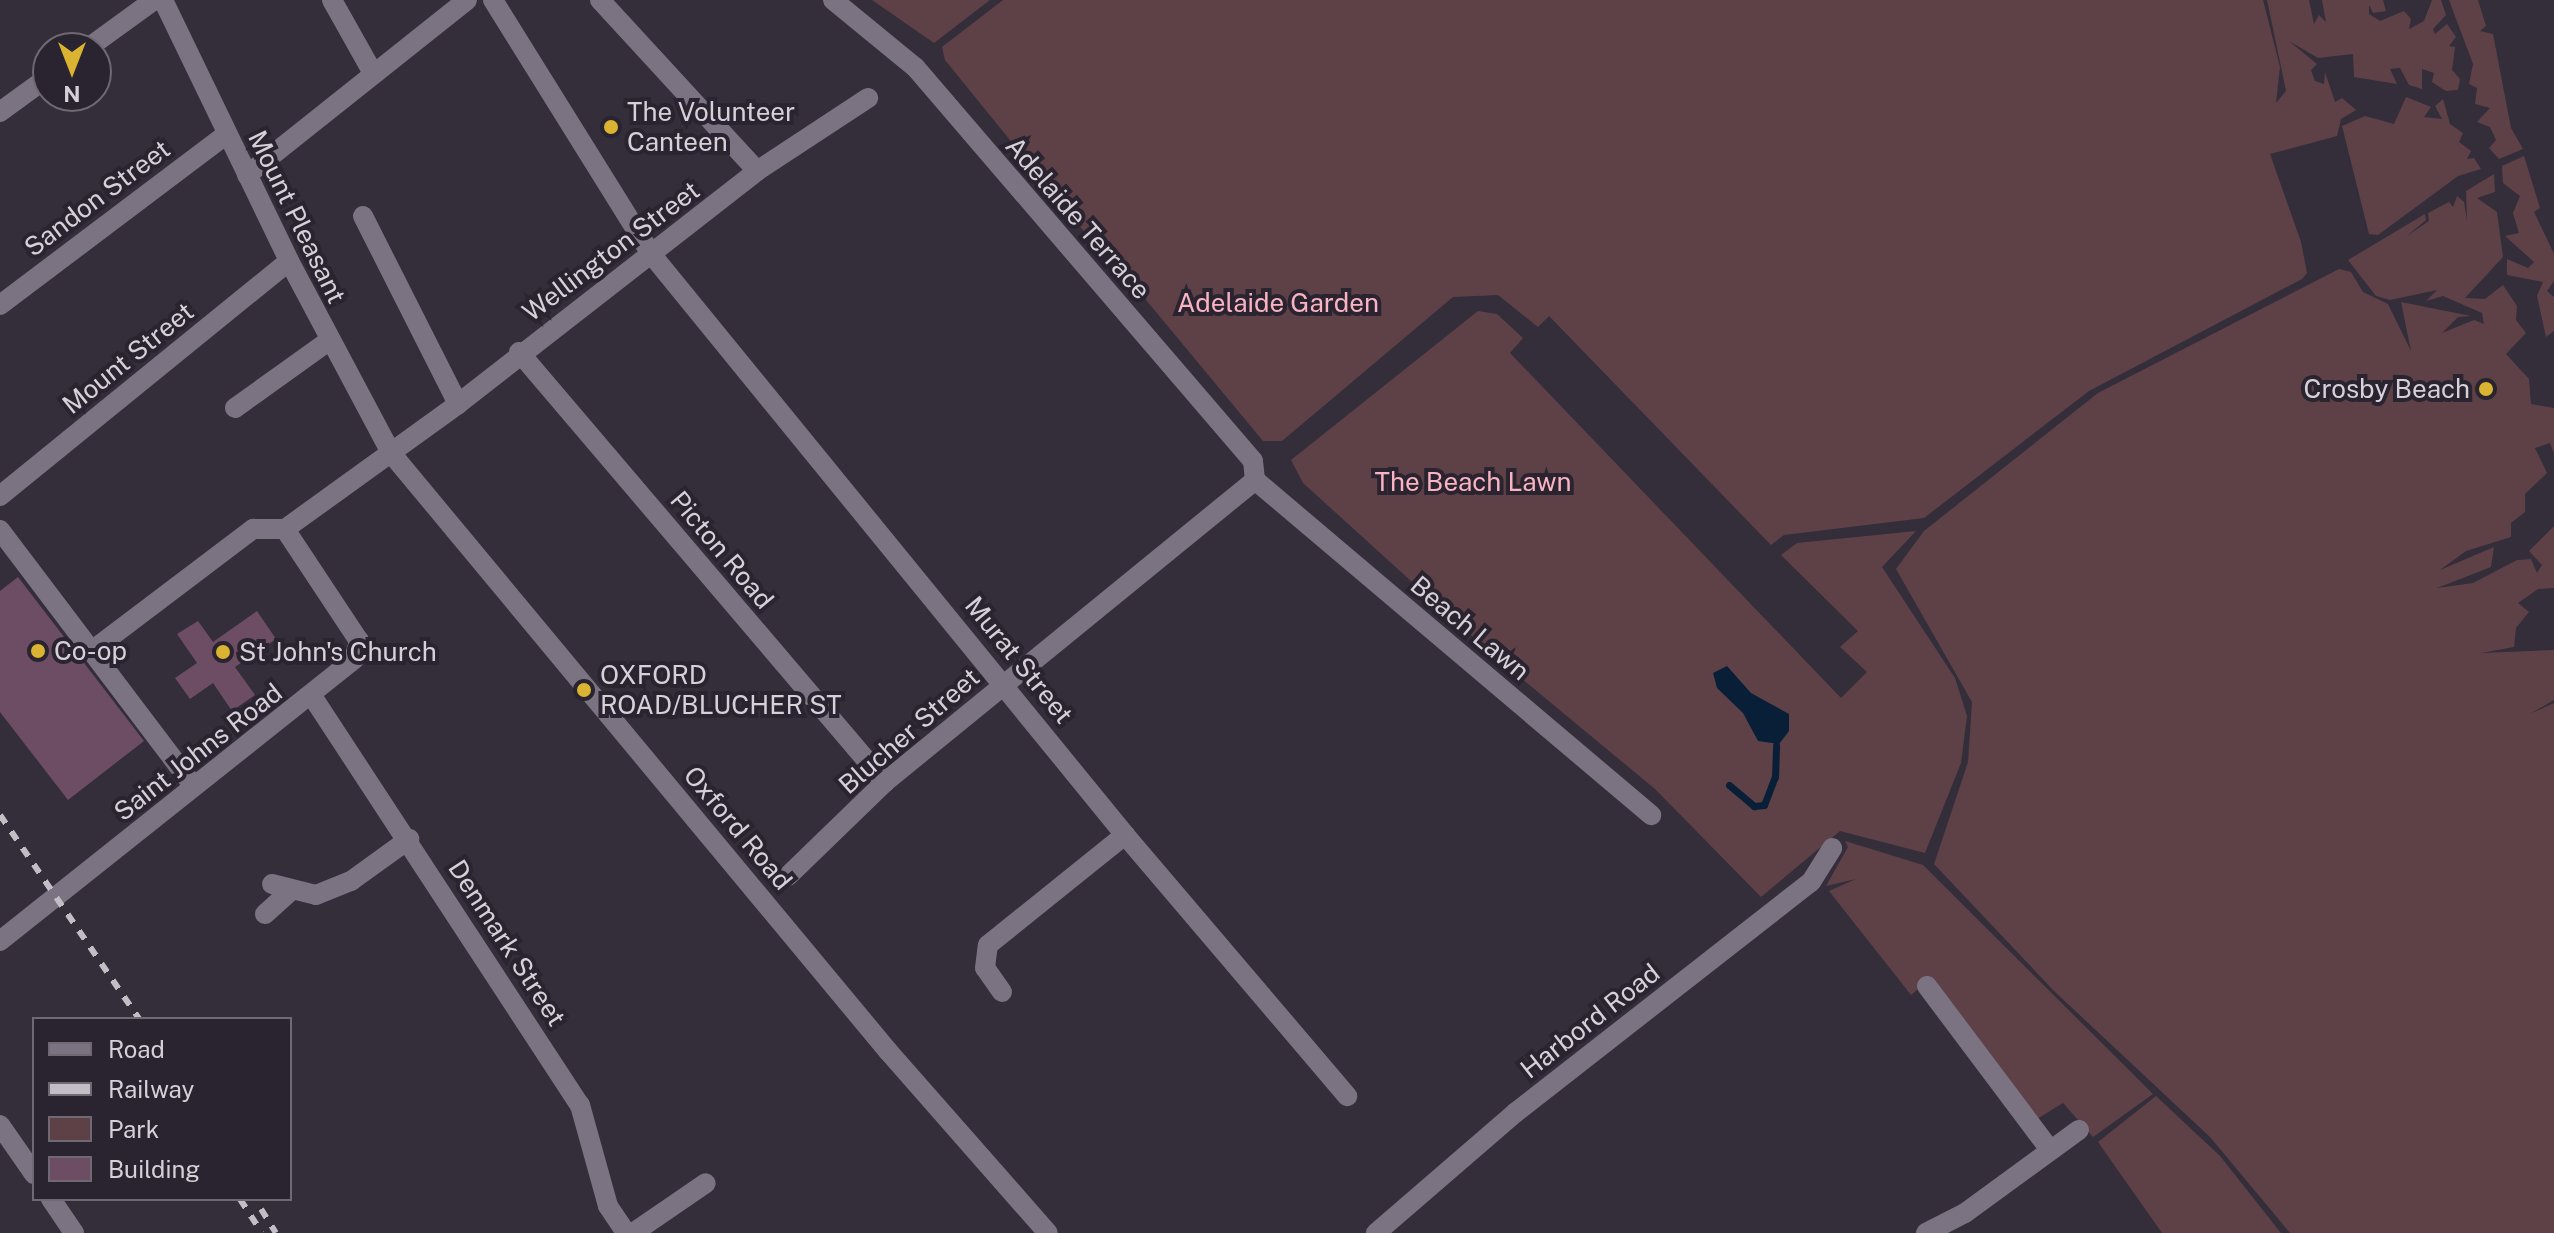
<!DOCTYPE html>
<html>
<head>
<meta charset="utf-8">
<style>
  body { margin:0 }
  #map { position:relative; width:2554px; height:1233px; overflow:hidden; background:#342d3a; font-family:"Public Sans",sans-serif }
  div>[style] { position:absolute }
  .green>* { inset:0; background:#5e4147 }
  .water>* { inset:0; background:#091f37 }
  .stream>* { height:7px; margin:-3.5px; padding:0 3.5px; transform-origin:3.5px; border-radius:3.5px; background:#091f37 }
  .building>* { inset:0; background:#6d4d64 }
  .minor>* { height:20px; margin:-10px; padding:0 10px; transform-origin:10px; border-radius:10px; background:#7b7382 }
  .rail>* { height:6px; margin-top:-3px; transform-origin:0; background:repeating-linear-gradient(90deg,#c3bec6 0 10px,transparent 0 20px) }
  .dots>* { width:22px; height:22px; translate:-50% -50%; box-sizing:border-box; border:4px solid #2a2330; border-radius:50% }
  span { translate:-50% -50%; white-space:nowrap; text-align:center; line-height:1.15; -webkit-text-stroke:8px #2a2330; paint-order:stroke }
  .poi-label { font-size:26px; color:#d6d1d9 }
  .left { translate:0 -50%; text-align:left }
  .right { translate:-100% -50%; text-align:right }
  .street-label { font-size:26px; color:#d6d1d9 }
  .park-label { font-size:26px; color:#f9b3c1 }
  .legend { position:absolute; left:32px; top:1017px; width:260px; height:184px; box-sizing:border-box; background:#2a2330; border:2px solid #6f6974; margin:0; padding:10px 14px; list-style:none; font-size:24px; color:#d6d1d9 }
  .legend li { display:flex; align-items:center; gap:16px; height:40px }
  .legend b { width:40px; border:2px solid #6f6974 }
  .north { position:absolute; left:32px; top:32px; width:80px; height:80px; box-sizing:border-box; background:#2a2330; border:2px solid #6f6974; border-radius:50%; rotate:180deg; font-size:22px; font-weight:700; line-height:32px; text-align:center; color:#d6d1d9 }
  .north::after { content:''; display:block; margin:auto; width:28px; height:36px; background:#dab333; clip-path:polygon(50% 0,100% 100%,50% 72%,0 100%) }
</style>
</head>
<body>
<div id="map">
  <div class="green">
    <i style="clip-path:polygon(872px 0,990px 0,934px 43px)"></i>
    <i style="clip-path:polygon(1003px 0,2263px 0,2280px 67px,2276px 103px,2286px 91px,2267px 0,2309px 0,2314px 24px,2319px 15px,2326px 22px,2322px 0,2383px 0,2386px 11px,2373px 13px,2369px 5px,2369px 14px,2380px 21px,2404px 11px,2411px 19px,2409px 29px,2424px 21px,2432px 0,2441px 0,2446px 15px,2433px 29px,2435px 34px,2447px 24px,2456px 37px,2449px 46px,2455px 47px,2452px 70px,2460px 79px,2458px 90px,2446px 91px,2432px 82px,2434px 73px,2422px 69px,2422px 89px,2409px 85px,2400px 68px,2390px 69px,2397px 84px,2354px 77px,2353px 54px,2318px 58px,2289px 41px,2317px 64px,2311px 70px,2315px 81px,2324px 84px,2325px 72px,2335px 102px,2342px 98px,2356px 110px,2341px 119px,2337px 136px,2270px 154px,2301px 242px,2307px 273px,2302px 279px,2089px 391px,1924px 518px,1784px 535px,1771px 545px,1549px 316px,1538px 327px,1498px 295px,1453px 297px,1282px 441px,1263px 441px,1117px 265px,1115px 250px,1106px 240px,1090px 239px,945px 60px,942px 47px)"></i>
    <i style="clip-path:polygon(2449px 0,2478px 0,2486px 26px,2480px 31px,2493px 34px,2511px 128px,2523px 149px,2499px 159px,2489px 148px,2496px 140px,2490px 127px,2477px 122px,2490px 108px,2475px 104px,2477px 88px,2469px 84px,2473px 64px)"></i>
    <i style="clip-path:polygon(2406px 97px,2431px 107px,2424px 117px,2442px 119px,2435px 106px,2443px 99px,2450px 124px,2463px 133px,2459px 142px,2471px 151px,2467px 159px,2474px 158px,2481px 169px,2458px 176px,2378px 235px,2369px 234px,2342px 126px,2365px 116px,2394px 124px)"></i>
    <i style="clip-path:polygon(2524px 156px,2540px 208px,2534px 212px,2554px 254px,2554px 281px,2547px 291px,2554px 297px,2554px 331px,2546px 337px,2537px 296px,2543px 282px,2507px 275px,2507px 259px,2528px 268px,2534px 262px,2505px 236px,2519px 233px,2513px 213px,2520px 196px,2503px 183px,2502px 166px)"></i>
    <i style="clip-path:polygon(2494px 174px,2495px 192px,2477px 198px,2497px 212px,2503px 257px,2465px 298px,2485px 299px,2503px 285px,2517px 306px,2516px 320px,2526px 333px,2506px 354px,2529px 379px,2531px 404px,2554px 408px,2554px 454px,2550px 443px,2535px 448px,2547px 473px,2525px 494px,2525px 512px,2511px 523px,2511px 537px,2466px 551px,2440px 570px,2494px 547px,2491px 567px,2437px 588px,2473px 583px,2517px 560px,2531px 559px,2537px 573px,2542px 565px,2529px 551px,2554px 526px,2554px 588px,2538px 589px,2518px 603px,2529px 612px,2516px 628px,2514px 647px,2481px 653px,2554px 650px,2554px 700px,2530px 714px,2554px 703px,2554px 1233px,2290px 1233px,2210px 1137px,2054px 991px,1934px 864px,1968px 762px,1972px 702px,1896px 569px,1924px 531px,2098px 393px,2339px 269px,2351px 272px,2363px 292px,2388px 304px,2411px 351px,2401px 302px,2471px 316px,2458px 317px,2442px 333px,2474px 320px,2484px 324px,2482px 313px,2443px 296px,2426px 301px,2437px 290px,2390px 300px,2376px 296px,2348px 260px,2425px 214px,2426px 220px,2407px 236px,2429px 221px,2428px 213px,2449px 202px,2453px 207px,2457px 196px,2464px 202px,2467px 221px,2466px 191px)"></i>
    <i style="clip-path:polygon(1478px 311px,1497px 314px,1523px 338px,1510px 353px,1841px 698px,1867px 672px,1840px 647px,1858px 631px,1781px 555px,1797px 543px,1916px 531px,1882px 567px,1955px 678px,1967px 716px,1961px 763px,1925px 853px,1840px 831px,1761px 897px,1655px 789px,1486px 649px,1303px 483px,1291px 460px)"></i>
    <i style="clip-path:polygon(1845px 841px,1923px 865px,2153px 1094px,2093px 1137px,2063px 1103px,2037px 1119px,1930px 979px,1911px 995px,1829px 891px,1856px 879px,1826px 886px,1848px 847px)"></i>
    <i style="clip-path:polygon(2156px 1096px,2220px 1156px,2281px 1233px,2162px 1233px,2098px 1142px)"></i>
  </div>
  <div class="water">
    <i style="clip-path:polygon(1727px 666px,1751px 693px,1789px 714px,1789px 731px,1779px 744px,1758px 741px,1743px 713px,1717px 688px,1713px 673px)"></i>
  </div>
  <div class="stream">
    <i style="left:1729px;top:785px;width:33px;rotate:40deg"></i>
    <i style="left:1754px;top:806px;width:10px;rotate:-6deg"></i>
    <i style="left:1764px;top:805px;width:30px;rotate:-69deg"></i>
    <i style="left:1775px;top:777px;width:32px;rotate:-88deg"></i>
  </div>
  <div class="building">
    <i style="clip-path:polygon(18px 577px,144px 741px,68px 800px,0 712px,0 591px)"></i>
    <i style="clip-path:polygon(257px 611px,276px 639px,235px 667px,255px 695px,232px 711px,213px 683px,190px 699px,175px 678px,197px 663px,177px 634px,198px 621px,213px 642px)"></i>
  </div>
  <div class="minor">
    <i style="left:163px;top:0;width:290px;rotate:64.2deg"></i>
    <i style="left:289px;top:261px;width:217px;rotate:62deg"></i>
    <i style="left:391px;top:453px;width:778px;rotate:50.27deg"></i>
    <i style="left:888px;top:1051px;width:242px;rotate:48.7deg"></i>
    <i style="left:332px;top:0;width:84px;rotate:60.7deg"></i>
    <i style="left:493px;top:0;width:301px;rotate:58.1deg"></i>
    <i style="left:652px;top:255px;width:748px;rotate:50.8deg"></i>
    <i style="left:1125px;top:835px;width:343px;rotate:49.6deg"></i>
    <i style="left:600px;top:0;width:232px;rotate:47.4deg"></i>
    <i style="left:833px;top:0;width:106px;rotate:39.3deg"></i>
    <i style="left:915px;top:67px;width:519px;rotate:49.37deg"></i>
    <i style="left:1253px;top:461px;width:19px;rotate:84deg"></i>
    <i style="left:88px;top:48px;width:82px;rotate:-36deg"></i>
    <i style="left:0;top:112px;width:59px;rotate:-36.1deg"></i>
    <i style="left:247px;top:175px;width:281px;rotate:-38.5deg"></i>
    <i style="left:363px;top:216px;width:211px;rotate:63.2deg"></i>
    <i style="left:0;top:305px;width:284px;rotate:-37deg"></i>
    <i style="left:519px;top:352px;width:565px;rotate:49.6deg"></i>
    <i style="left:235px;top:408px;width:117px;rotate:-35.6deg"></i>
    <i style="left:1255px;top:480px;width:519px;rotate:40.23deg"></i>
    <i style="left:0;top:496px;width:372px;rotate:-39.1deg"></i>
    <i style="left:0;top:530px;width:320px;rotate:52.9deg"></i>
    <i style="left:93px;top:650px;width:201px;rotate:-37.1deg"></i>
    <i style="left:253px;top:529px;width:32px"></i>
    <i style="left:312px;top:696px;width:489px;rotate:56.8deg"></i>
    <i style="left:580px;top:1105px;width:105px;rotate:74.5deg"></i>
    <i style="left:608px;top:1206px;width:32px;rotate:56deg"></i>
    <i style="left:788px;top:876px;width:135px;rotate:-44.1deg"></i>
    <i style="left:885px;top:782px;width:478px;rotate:-39.2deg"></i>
    <i style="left:272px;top:884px;width:45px;rotate:14deg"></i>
    <i style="left:316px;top:895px;width:38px;rotate:-22deg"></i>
    <i style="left:351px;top:881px;width:72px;rotate:-35.9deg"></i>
    <i style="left:265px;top:914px;width:31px;rotate:-42deg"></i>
    <i style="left:0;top:941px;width:453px;rotate:-38.5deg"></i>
    <i style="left:354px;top:659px;width:19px;rotate:-74deg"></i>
    <i style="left:359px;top:641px;width:134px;rotate:-123.5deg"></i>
    <i style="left:285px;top:529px;width:213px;rotate:-35.8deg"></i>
    <i style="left:458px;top:404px;width:379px;rotate:-37.9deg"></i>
    <i style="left:757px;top:171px;width:133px;rotate:-33.3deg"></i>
    <i style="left:1927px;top:986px;width:205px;rotate:53.1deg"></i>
    <i style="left:1002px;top:992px;width:29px;rotate:-125deg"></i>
    <i style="left:985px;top:968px;width:23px;rotate:-83deg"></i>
    <i style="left:988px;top:945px;width:176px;rotate:-38.8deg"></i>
    <i style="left:0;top:1125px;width:60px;rotate:55.2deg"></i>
    <i style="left:51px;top:1199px;width:41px;rotate:55.9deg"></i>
    <i style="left:633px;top:1233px;width:88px;rotate:-34.4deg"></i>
    <i style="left:1376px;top:1233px;width:184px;rotate:-40.8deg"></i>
    <i style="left:1515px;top:1113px;width:375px;rotate:-38deg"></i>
    <i style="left:1811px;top:882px;width:40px;rotate:-58deg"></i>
    <i style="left:1926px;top:1233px;width:44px;rotate:-27.1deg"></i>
    <i style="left:1965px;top:1213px;width:141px;rotate:-36.1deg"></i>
  </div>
  <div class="rail">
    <i style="left:0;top:815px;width:247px;rotate:55.7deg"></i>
    <i style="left:240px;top:1199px;width:40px;rotate:57.1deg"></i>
    <i style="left:261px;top:1209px;width:28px;rotate:58deg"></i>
  </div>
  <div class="dots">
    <i style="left:611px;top:127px;background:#dab333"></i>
    <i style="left:2486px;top:389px;background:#dab333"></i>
    <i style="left:38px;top:651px;background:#dab333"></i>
    <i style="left:223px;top:652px;background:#dab333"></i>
    <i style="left:584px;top:690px;background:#dab333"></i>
  </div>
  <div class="poi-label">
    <span class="left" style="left:627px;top:127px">The Volunteer<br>Canteen</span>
    <span class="right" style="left:2470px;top:389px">Crosby Beach</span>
    <span class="left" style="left:54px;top:651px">Co-op</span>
    <span class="left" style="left:239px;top:652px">St John's Church</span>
    <span class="left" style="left:600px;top:690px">OXFORD<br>ROAD/BLUCHER ST</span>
  </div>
  <div class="street-label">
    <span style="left:97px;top:198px;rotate:-37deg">Sandon Street</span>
    <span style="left:297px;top:217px;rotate:64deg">Mount Pleasant</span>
    <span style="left:1078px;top:218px;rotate:49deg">Adelaide Terrace</span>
    <span style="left:611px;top:251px;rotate:-37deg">Wellington Street</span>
    <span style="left:128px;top:358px;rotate:-39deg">Mount Street</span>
    <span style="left:722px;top:550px;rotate:50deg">Picton Road</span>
    <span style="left:1470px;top:628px;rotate:40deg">Beach Lawn</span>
    <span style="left:1019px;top:660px;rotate:51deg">Murat Street</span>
    <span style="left:909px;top:731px;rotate:-41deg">Blucher Street</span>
    <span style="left:198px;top:752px;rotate:-38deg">Saint Johns Road</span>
    <span style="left:738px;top:828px;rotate:50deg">Oxford Road</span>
    <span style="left:507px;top:943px;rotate:57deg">Denmark Street</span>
    <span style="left:1590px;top:1021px;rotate:-38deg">Harbord Road</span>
  </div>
  <div class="park-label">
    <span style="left:1278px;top:303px">Adelaide Garden</span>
    <span style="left:1473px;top:482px">The Beach Lawn</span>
  </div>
  <ul class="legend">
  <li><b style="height:10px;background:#7b7382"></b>Road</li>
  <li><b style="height:10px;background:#c3bec6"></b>Railway</li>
  <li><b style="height:22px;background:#5e4147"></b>Park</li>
  <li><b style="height:22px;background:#6d4d64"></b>Building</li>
  </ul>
  <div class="north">N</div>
</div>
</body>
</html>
